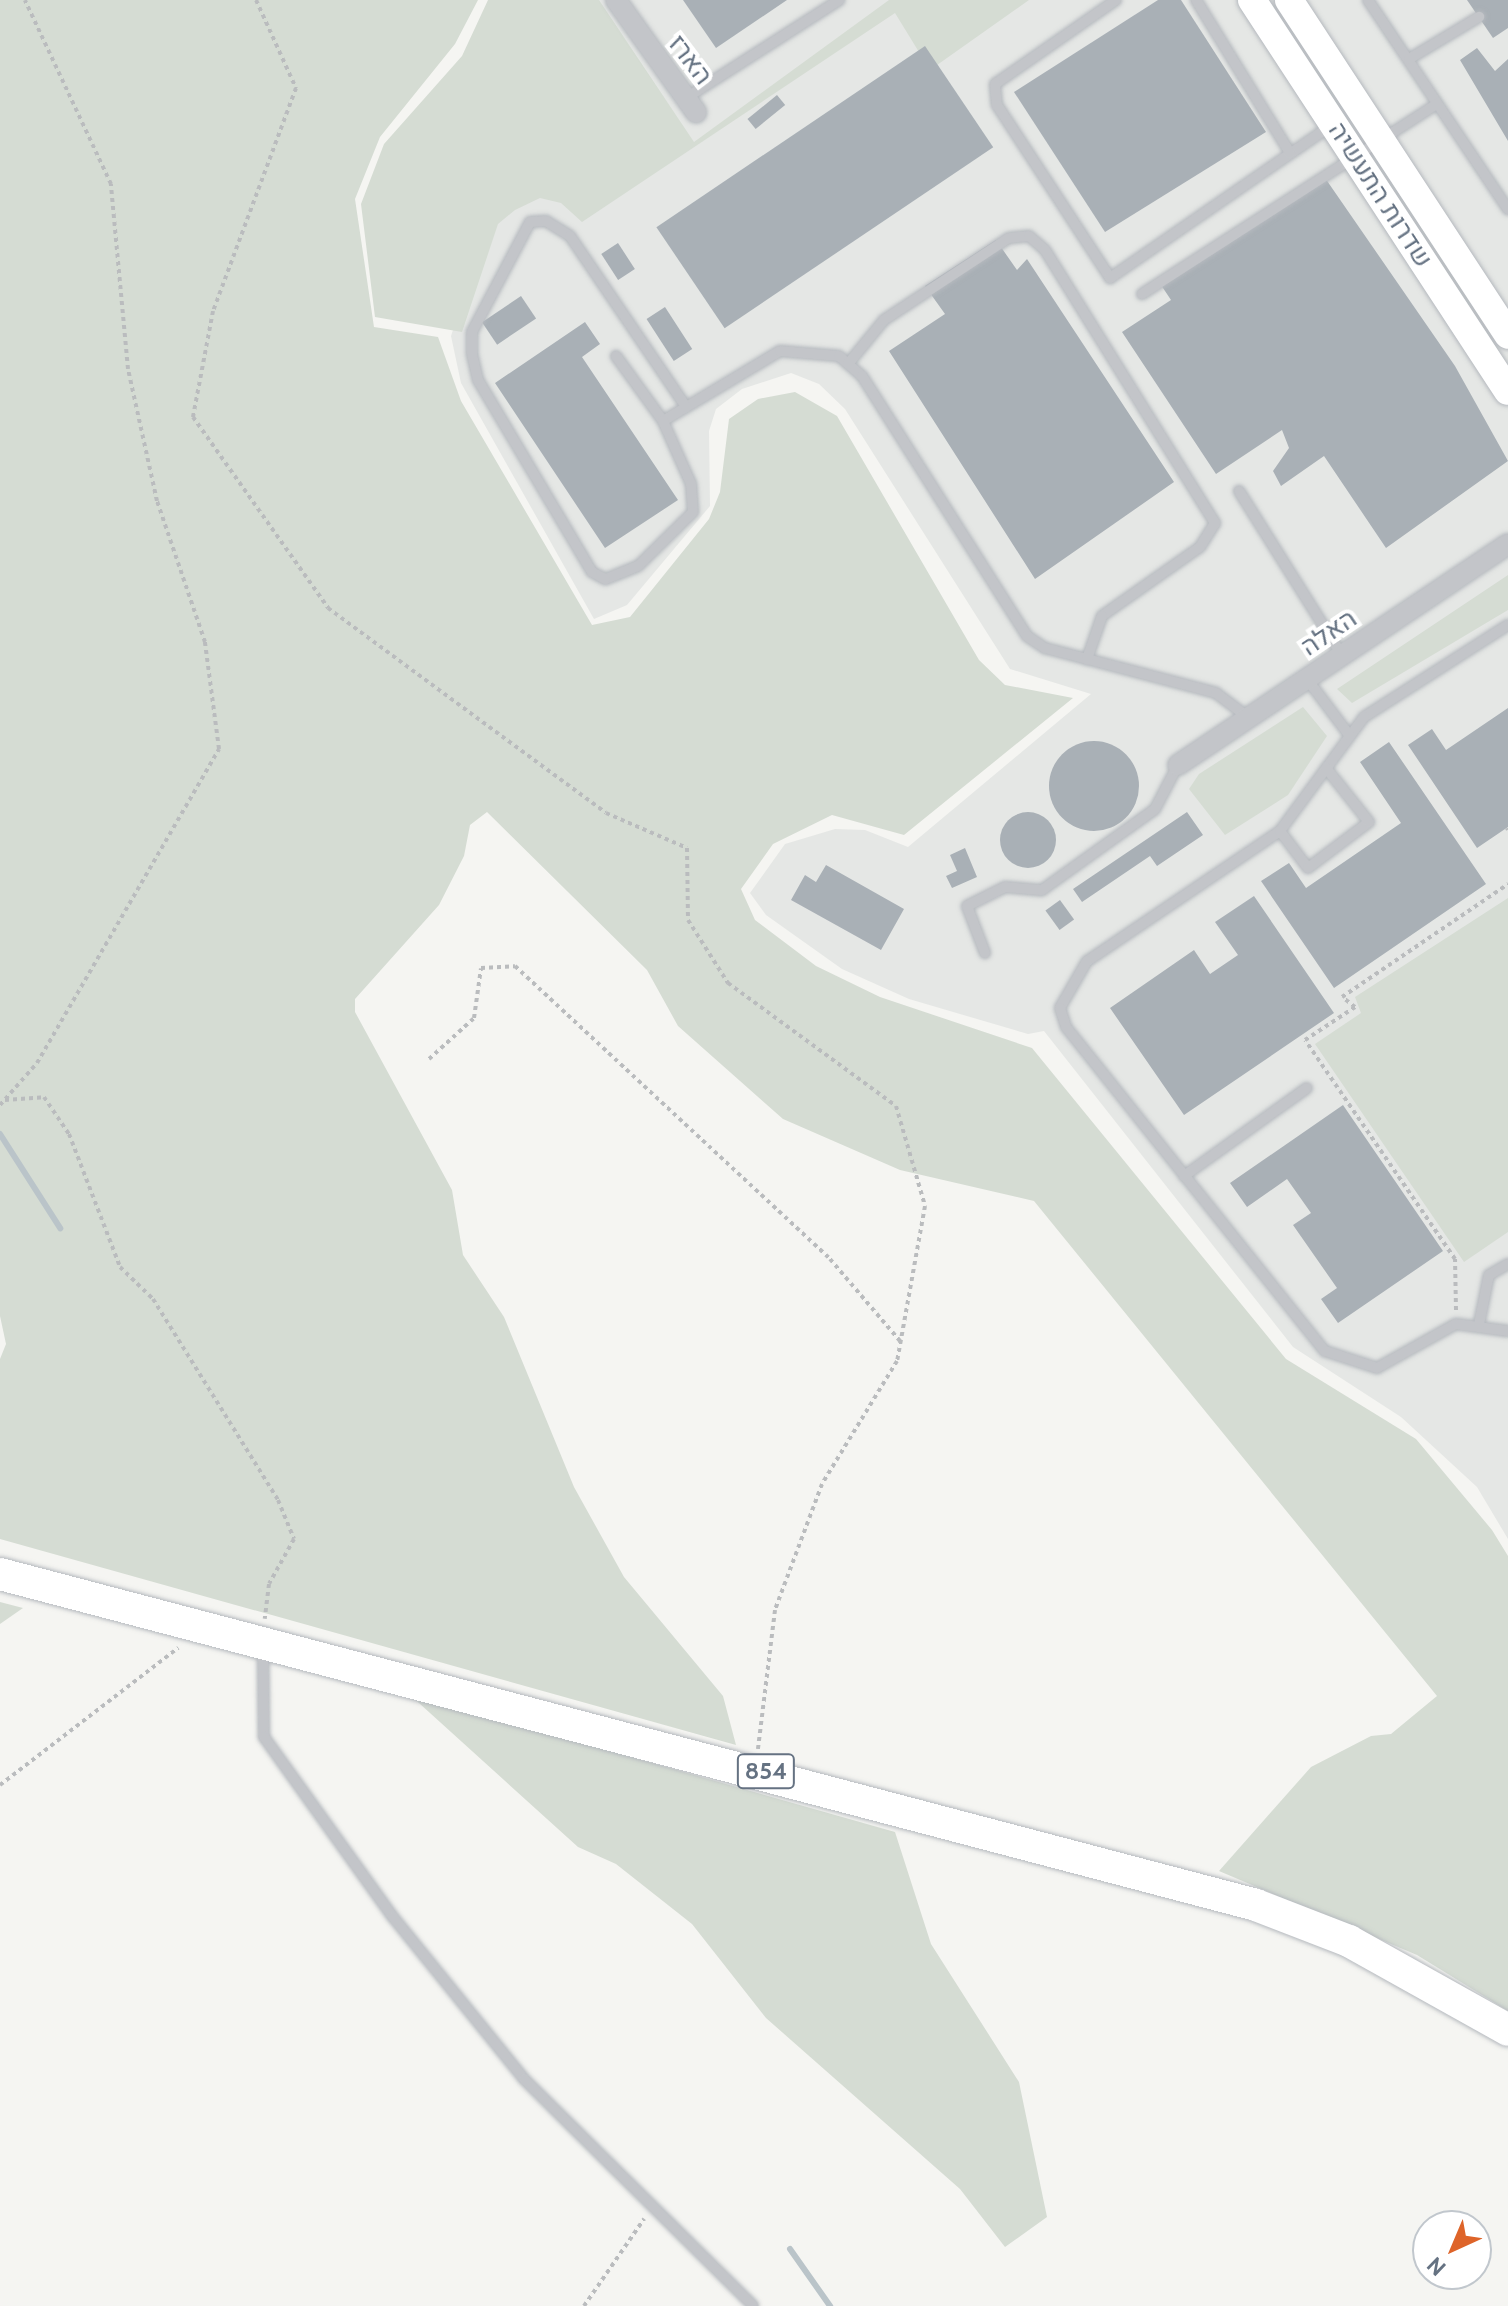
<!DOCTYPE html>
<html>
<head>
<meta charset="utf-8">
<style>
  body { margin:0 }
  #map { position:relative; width:1508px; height:2306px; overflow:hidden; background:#f5f5f2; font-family:Cabin,Heebo,sans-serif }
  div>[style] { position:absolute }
  .built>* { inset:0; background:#e5e7e5 }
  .green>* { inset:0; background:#d5dcd3 }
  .stream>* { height:6px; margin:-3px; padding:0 3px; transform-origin:3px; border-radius:3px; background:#bac4c9 }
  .building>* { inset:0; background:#a9b0b6; transform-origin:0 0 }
  .round { border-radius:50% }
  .path>* { height:4px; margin-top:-2px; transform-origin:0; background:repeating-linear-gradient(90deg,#babcbe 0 4px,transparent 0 8px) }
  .roads { filter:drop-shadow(0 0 2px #b5b9be) drop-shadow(0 0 2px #b5b9be) }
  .lane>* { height:10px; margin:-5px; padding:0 5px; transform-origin:5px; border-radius:5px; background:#c3c5c9 }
  .street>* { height:20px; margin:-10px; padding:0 10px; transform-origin:10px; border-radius:10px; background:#c3c5c9 }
  .secondary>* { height:28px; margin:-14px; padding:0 14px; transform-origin:14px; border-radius:14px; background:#fff }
  .primary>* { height:32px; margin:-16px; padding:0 16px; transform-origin:16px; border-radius:16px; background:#fff }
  span { translate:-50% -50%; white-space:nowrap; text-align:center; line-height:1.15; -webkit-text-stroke:8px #fff; paint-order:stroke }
  .shield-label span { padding:2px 6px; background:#fff; border:2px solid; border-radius:6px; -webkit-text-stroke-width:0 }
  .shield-label { font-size:24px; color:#657282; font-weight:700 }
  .street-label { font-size:26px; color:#657282 }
  .north { position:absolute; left:1412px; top:2210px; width:80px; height:80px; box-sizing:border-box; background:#fff; border:2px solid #c1c7cd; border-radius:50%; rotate:224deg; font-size:22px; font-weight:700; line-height:32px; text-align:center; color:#657282 }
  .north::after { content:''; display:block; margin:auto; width:28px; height:36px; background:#de6429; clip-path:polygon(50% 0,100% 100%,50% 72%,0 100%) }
</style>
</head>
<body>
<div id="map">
  <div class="built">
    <i style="clip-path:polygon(563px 0,1508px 0,1508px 1539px,1477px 1487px,1401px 1417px,1293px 1347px,1044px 1031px,1028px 1034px,909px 999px,842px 969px,766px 915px,750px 893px,785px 844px,835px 829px,865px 830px,908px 847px,1091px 694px,1010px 669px,845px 409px,819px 384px,791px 373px,742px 389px,716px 409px,709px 431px,710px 506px,627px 605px,594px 619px,461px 383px,451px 336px)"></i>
  </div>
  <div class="green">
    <i style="clip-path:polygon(0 0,478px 0,455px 44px,380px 137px,355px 199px,374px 327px,438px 337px,461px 401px,592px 625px,630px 617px,709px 519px,720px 492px,729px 419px,758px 399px,795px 392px,837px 416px,979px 660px,1005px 685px,1073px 698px,904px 835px,832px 815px,773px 844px,741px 889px,755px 920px,816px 966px,880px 997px,1032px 1048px,1286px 1359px,1416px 1439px,1492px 1530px,1508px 1556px,1508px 2011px,1417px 1955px,1219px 1871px,1311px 1767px,1371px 1736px,1391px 1734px,1437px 1696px,1034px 1201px,900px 1170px,783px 1119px,678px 1026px,647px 970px,487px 812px,470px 825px,464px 856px,439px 905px,355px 999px,355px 1012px,452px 1190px,463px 1255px,504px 1317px,574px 1487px,624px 1577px,723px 1696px,736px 1745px,0 1539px,0 1359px,6px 1344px,0 1316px)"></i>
    <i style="clip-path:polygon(488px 0,599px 0,694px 142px,889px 0,1029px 0,930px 70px,895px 13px,582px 222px,561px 203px,540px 198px,515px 210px,498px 224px,462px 332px,375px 317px,361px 204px,384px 144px,462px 56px)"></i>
    <i style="clip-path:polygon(1508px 575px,1508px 610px,1352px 703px,1337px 689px)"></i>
    <i style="clip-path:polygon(1303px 707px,1327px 736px,1288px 795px,1225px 835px,1189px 789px,1199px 774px)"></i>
    <i style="clip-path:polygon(1508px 898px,1508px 1232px,1464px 1262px,1315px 1044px,1361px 1013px,1355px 997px)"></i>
    <i style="clip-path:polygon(0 1602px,23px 1608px,0 1624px)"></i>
    <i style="clip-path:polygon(409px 1694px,895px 1832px,931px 1944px,1019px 2082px,1047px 2217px,1005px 2247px,960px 2189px,766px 2018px,692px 1924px,616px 1864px,578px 1847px)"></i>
  </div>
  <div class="stream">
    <i style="left:0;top:1134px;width:112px;rotate:57.4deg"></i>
    <i style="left:790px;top:2249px;width:70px;rotate:54.9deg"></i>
  </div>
  <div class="building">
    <i style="clip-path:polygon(683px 0,787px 0,716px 48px)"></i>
    <i style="clip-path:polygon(1158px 0,1181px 0,1266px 132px,1105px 232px,1014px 92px)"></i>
    <i style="clip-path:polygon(1467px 0,1508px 0,1508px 28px,1493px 38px)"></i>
    <i style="left:925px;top:46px;width:122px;height:324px;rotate:56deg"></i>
    <i style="clip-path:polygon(1477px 48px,1495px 71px,1508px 59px,1508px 141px,1460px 60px)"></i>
    <i style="left:777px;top:95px;width:13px;height:38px;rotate:51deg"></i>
    <i style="clip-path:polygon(1323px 175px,1455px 366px,1508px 461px,1386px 548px,1324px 456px,1281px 486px,1273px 471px,1289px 448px,1282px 430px,1216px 474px,1122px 332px,1171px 300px,1159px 282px)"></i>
    <i style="clip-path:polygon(996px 240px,1017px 270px,1027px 259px,1174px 482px,1035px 579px,889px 351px,945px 314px,925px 286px)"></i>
    <i style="left:618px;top:243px;width:31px;height:20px;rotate:57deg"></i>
    <i style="left:521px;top:296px;width:27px;height:47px;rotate:56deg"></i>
    <i style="left:665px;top:307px;width:50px;height:22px;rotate:57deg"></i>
    <i style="clip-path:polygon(585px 322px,600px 344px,582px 357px,678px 500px,605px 548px,495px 383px)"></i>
    <i style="clip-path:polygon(1508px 708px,1508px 827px,1477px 848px,1408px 745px,1432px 729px,1446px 750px)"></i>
    <i class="round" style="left:1049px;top:741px;width:90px;height:90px"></i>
    <i style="clip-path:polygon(1389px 742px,1486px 884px,1334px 988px,1261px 881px,1289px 863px,1306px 888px,1401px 823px,1360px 762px)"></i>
    <i style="clip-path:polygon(1187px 812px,1203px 835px,1157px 866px,1150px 856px,1082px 902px,1073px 889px)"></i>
    <i class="round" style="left:1000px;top:812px;width:56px;height:56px"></i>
    <i style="clip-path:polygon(965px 848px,977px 877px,952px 888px,946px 876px,957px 871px,950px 855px)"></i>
    <i style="clip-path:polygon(826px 865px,904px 909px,881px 950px,791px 900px,805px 875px,816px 882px)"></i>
    <i style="clip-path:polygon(1254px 896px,1334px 1013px,1184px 1115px,1110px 1008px,1194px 950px,1210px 974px,1238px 955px,1215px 922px)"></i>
    <i style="left:1060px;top:900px;width:24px;height:18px;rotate:54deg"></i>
    <i style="clip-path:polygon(1343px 1105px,1443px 1251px,1338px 1323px,1321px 1299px,1337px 1288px,1293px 1225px,1311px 1213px,1287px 1179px,1247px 1207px,1230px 1183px)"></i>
  </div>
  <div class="path">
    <i style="left:256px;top:0;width:97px;rotate:65.6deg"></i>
    <i style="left:296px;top:88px;width:238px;rotate:110.4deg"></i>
    <i style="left:213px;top:311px;width:108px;rotate:100.7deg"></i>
    <i style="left:193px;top:417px;width:234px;rotate:54.7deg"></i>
    <i style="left:328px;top:608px;width:345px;rotate:36.4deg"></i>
    <i style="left:606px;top:813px;width:88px;rotate:23.4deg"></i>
    <i style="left:687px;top:848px;width:72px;rotate:89.2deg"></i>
    <i style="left:688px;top:920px;width:75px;rotate:57.6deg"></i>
    <i style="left:728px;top:983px;width:208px;rotate:36.2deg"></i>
    <i style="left:896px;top:1106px;width:104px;rotate:73.8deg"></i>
    <i style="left:925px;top:1206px;width:158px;rotate:100.2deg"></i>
    <i style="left:897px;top:1361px;width:144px;rotate:121.4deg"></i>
    <i style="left:822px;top:1484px;width:134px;rotate:110.5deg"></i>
    <i style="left:775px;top:1610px;width:140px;rotate:97deg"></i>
    <i style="left:1507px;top:828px;width:2px;rotate:63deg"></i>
    <i style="left:429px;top:1059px;width:61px;rotate:-42.3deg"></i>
    <i style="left:474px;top:1018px;width:50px;rotate:-82deg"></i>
    <i style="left:481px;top:968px;width:34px;rotate:-3deg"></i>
    <i style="left:515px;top:966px;width:430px;rotate:42.9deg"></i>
    <i style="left:830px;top:1259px;width:109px;rotate:49.5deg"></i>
    <i style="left:5px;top:1100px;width:39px;rotate:-4deg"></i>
    <i style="left:44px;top:1097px;width:45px;rotate:56deg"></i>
    <i style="left:69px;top:1134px;width:142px;rotate:69deg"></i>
    <i style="left:120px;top:1267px;width:46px;rotate:44.1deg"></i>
    <i style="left:153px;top:1299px;width:237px;rotate:58.1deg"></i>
    <i style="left:278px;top:1500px;width:42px;rotate:67.7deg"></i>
    <i style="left:294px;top:1539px;width:51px;rotate:119.1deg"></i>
    <i style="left:269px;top:1584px;width:35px;rotate:97deg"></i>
    <i style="left:0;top:1105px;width:56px;rotate:-48.6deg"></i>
    <i style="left:37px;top:1063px;width:363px;rotate:-59.9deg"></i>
    <i style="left:219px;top:749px;width:108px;rotate:-97.5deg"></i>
    <i style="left:205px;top:642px;width:149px;rotate:-108.8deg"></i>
    <i style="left:157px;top:501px;width:135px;rotate:-102.4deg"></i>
    <i style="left:128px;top:369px;width:186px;rotate:-95.3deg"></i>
    <i style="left:111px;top:184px;width:203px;rotate:-115.1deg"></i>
    <i style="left:1456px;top:1310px;width:51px;rotate:-91.1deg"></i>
    <i style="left:1455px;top:1259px;width:265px;rotate:-124.4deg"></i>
    <i style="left:1305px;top:1040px;width:60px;rotate:-33.4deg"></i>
    <i style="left:1355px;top:1007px;width:16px;rotate:-142deg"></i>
    <i style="left:1342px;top:997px;width:201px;rotate:-34.2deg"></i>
    <i style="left:0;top:1785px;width:225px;rotate:-37.6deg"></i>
    <i style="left:584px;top:2306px;width:106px;rotate:-55.4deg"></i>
  </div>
  <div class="roads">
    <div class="lane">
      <i style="left:1116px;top:0;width:147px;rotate:145.2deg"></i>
      <i style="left:995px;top:84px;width:21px;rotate:85deg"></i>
      <i style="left:997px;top:105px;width:207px;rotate:56.8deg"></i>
      <i style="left:1110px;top:278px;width:270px;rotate:-34.6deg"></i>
      <i style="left:1196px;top:0;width:180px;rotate:58.4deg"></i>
      <i style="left:1368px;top:0;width:252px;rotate:56.2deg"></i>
      <i style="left:1409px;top:59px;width:82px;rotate:-31deg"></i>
      <i style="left:686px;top:98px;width:182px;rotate:-32.6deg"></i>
      <i style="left:1142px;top:294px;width:351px;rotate:-32.8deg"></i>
      <i style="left:616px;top:356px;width:80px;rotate:54.1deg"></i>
      <i style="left:663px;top:421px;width:136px;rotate:-30.9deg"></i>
      <i style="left:780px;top:351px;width:59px;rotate:4.8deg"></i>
      <i style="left:839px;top:356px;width:30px;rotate:41deg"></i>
      <i style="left:862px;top:376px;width:308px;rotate:57.6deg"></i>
      <i style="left:1027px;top:636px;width:22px;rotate:34deg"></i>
      <i style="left:1045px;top:648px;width:177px;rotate:14.7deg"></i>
      <i style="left:1216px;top:693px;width:41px;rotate:37.1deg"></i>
      <i style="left:848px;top:364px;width:57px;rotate:-50.7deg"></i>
      <i style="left:884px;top:320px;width:149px;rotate:-33.3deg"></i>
      <i style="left:1009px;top:238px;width:20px;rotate:-6deg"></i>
      <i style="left:1029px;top:236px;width:21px;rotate:41deg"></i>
      <i style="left:1045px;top:250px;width:322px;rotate:58.1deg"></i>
      <i style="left:1215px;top:523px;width:28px;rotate:122deg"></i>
      <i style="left:1200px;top:547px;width:120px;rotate:144.9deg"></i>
      <i style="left:1102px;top:616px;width:46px;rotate:109.2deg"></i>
      <i style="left:663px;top:421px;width:69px;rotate:66deg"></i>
      <i style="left:691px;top:484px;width:28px;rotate:86deg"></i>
      <i style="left:693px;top:512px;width:77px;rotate:135.5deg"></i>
      <i style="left:638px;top:566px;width:35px;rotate:158deg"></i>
      <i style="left:605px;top:579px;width:15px;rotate:-152deg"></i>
      <i style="left:592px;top:572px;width:223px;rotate:-120.7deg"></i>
      <i style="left:478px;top:380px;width:27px;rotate:-103deg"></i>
      <i style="left:472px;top:354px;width:22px;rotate:-90deg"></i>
      <i style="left:472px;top:332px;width:124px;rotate:-62.2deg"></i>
      <i style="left:530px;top:222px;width:16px;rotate:-4deg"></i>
      <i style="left:546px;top:221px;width:28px;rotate:32deg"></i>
      <i style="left:570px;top:236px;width:207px;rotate:55.8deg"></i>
      <i style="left:1239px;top:491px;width:194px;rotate:57.9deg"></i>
      <i style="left:1508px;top:625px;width:171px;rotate:147.4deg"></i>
      <i style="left:1364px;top:717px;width:142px;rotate:126.4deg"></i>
      <i style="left:1280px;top:831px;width:233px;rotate:146deg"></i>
      <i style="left:1087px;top:961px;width:54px;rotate:119.9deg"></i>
      <i style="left:1060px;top:1008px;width:20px;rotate:72deg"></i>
      <i style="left:1066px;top:1027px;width:415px;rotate:51.4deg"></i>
      <i style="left:1325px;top:1351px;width:55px;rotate:18.1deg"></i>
      <i style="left:1377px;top:1368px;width:90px;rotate:-29.1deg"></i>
      <i style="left:1456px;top:1324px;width:52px;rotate:7.7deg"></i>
      <i style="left:1307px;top:679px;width:71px;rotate:53deg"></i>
      <i style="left:1280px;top:831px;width:46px;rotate:52.9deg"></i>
      <i style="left:1308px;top:868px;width:76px;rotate:-37deg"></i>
      <i style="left:1369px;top:822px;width:69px;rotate:-128.5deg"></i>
      <i style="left:985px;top:953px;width:50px;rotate:-111deg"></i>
      <i style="left:967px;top:906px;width:42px;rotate:-26.6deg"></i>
      <i style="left:1005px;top:887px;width:37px;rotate:5deg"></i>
      <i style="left:1042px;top:890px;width:139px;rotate:-35.6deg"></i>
      <i style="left:1155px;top:809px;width:50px;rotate:-62.4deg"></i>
      <i style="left:1184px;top:1176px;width:151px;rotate:-35.6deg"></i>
      <i style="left:1479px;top:1324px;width:50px;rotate:-78.5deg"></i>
      <i style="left:1489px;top:1275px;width:22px;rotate:-30deg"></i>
      <i style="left:263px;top:1647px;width:90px;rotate:89.4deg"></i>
      <i style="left:264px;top:1737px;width:221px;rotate:54.4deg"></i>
      <i style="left:393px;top:1917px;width:208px;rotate:51deg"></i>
      <i style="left:524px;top:2079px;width:322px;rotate:44.7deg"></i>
    </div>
    <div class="street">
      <i style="left:616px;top:0;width:138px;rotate:54.5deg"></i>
      <i style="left:1178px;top:765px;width:397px;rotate:-33.8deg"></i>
    </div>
    <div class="secondary">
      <i style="left:1252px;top:0;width:467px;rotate:56.8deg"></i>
      <i style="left:1289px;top:0;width:400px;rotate:56.8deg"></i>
    </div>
    <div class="primary">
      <i style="left:0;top:1574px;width:1299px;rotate:14.76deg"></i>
      <i style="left:1256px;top:1905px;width:100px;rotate:21.2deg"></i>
      <i style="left:1349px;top:1941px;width:182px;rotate:29.2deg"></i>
    </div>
  </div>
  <div class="shield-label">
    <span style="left:766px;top:1771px">854</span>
  </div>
  <div class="street-label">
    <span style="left:690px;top:60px;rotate:53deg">הארז</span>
    <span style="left:1380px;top:195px;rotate:57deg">שדרות התעשיה</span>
    <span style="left:1329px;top:633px;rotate:-34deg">האלה</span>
  </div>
  <div class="north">N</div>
</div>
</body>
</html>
